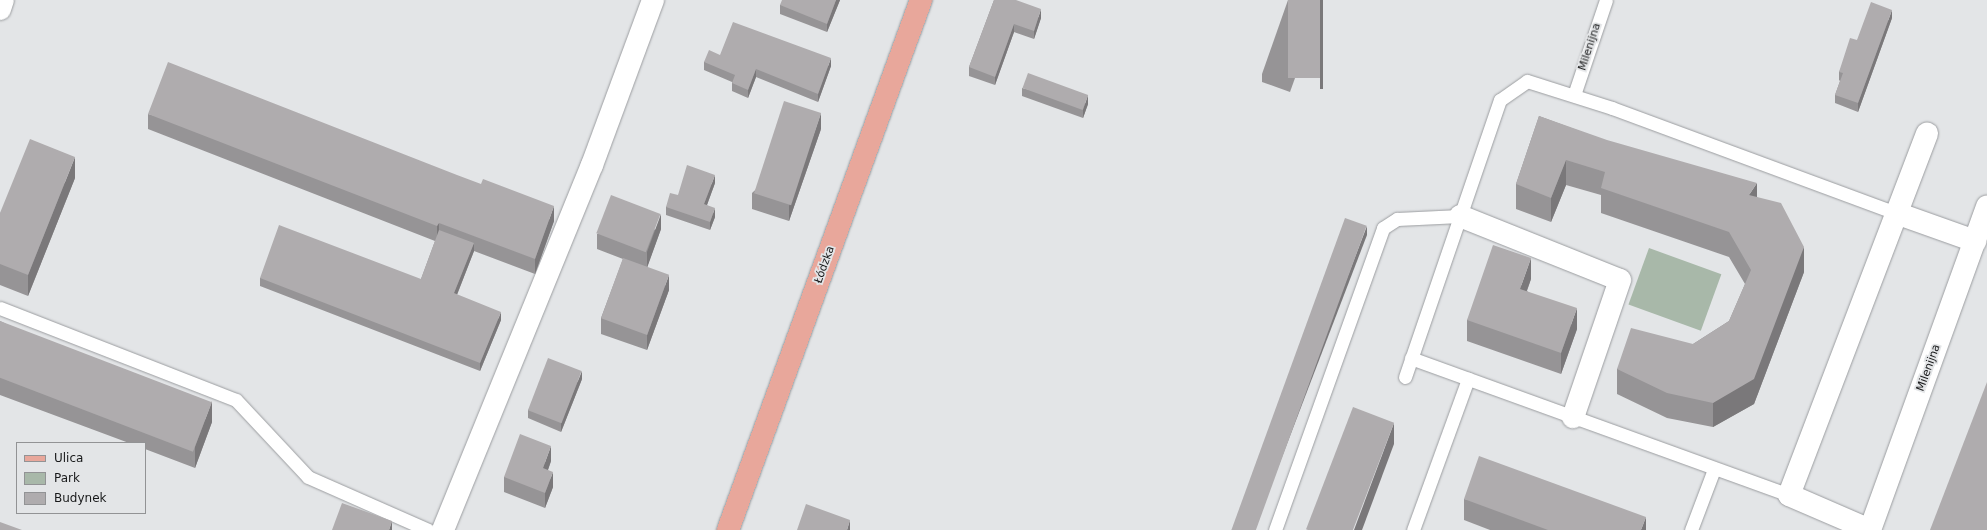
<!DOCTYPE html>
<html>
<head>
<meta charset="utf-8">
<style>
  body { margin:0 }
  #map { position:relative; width:1987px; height:530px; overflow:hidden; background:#e3e5e7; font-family:"DejaVu Sans",sans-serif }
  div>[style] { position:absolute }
  .green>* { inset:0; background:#a8b8a9; transform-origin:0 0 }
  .roads { filter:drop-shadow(0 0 1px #9b9da0) drop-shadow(0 0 1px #9b9da0) }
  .lane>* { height:13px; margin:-6.5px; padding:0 6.5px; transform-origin:6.5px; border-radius:6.5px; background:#fff }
  .street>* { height:22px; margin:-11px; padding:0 11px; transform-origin:11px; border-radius:11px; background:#fff }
  .primary>* { height:22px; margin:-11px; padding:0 11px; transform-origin:11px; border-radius:11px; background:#e8a79b }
  .wall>* { inset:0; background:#969496 }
  .shaded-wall>* { inset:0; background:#7a787a; transform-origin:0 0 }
  .building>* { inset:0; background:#afacae; transform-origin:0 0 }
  span { translate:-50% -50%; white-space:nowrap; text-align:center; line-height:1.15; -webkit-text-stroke:3.5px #e3e5e7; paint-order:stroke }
  .street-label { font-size:11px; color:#18191a }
  .legend { position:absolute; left:16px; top:442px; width:130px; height:72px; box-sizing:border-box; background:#e3e5e7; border:1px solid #929395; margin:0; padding:5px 7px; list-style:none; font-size:12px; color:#18191a }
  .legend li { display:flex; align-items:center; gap:8px; height:20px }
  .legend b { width:20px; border:1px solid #929395 }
</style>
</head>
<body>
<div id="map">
  <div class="green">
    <i style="left:1649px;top:248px;width:77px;height:60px;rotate:20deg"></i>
  </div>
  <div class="roads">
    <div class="lane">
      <i style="left:1574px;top:95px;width:100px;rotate:-71.4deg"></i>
      <i style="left:0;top:308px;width:253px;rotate:21.3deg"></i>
      <i style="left:236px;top:400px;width:105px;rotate:46.9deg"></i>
      <i style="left:308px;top:477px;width:131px;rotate:23.8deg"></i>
      <i style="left:1411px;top:358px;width:402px;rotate:19.9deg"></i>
      <i style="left:1405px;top:377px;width:293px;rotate:-71.1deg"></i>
      <i style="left:1500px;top:100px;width:33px;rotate:-35deg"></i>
      <i style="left:1527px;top:81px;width:89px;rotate:17.6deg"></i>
      <i style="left:1612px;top:108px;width:306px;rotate:20.3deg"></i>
      <i style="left:1275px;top:530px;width:321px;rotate:-70.3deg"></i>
      <i style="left:1383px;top:228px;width:17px;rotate:-33deg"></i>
      <i style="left:1397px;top:219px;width:63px;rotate:-2.7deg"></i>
      <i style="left:1413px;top:530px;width:161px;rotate:-70deg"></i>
      <i style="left:1691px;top:530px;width:65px;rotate:-69.3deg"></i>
    </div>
    <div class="street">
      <i style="left:0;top:9px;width:9px;rotate:-72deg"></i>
      <i style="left:1899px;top:214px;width:81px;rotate:19.6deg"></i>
      <i style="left:1460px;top:216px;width:172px;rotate:21.8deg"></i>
      <i style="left:1620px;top:280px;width:145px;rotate:108.9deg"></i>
      <i style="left:443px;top:530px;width:394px;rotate:-67.8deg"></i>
      <i style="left:592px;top:165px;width:176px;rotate:-69.7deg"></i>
      <i style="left:1870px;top:530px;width:88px;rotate:-156.6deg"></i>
      <i style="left:1789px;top:495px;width:387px;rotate:-69.1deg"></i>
      <i style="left:1870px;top:530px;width:344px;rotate:-70.1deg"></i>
    </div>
    <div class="primary">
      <i style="left:728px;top:530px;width:564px;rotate:-69.99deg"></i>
    </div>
  </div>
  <div class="wall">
    <i style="clip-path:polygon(840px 0,827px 32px,780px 14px,780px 5px)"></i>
    <i style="clip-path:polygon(994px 0,1041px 18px,1034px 39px,1014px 32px,995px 85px,969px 76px,969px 67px)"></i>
    <i style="clip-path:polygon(1288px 0,1323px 0,1290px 92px,1262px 82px,1262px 74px)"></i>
    <i style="clip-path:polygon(1892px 18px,1858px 112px,1835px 103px,1835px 95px,1840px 81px,1839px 80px,1839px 72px,1857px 40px)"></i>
    <i style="clip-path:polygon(720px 55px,831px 66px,818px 102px,756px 77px,748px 98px,732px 91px,732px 82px,704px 70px,704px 62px)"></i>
    <i style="clip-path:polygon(1022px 88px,1088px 104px,1083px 118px,1022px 96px)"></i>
    <i style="clip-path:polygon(148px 114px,554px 221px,535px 274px,474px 251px,457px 295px,501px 320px,480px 371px,260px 286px,260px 278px,421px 279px,435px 241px,148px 129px)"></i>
    <i style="clip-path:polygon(1539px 116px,1757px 197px,1804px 272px,1754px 404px,1713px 427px,1667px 418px,1617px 394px,1617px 369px,1693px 344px,1729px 321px,1745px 284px,1729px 257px,1601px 213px,1601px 195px,1566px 185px,1551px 222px,1516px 209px,1516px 184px)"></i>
    <i style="clip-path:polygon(821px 129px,789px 221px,752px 209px,752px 193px)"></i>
    <i style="clip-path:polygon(75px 178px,28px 296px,0 285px,0 213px)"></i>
    <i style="clip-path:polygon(715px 183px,707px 205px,715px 217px,710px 230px,666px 215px,666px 207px,678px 195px)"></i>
    <i style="clip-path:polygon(661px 229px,647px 267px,669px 290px,647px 350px,601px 334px,601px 318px,623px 259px,597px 249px,597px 234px)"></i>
    <i style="clip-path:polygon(1531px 279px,1527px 291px,1577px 329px,1561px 374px,1467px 341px,1467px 320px)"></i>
    <i style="clip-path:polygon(0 321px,212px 422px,195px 468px,145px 449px,145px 443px,129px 443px,0 395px)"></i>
    <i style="clip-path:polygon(582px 379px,561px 432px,528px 418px,528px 410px)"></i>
    <i style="clip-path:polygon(551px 461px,548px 470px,553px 487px,545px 508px,504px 492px,504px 477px)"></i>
    <i style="clip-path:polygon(1464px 499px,1646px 530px,1490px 530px,1464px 520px)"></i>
  </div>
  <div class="shaded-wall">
    <i style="clip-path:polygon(836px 0,840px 0,827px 32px,827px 24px)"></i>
    <i style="left:1320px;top:0;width:3px;height:89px"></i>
    <i style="clip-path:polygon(1041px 9px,1041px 18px,1034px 39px,1034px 31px)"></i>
    <i style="clip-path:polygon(1892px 10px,1892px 18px,1858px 112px,1858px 103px)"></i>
    <i style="clip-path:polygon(1014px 24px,1014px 32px,995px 85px,995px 77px)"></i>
    <i style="clip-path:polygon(831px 58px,831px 66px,818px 102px,818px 94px)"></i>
    <i style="clip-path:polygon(756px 69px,756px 77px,748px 98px,748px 90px)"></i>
    <i style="clip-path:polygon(1088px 95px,1088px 104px,1083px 118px,1083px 110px)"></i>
    <i style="clip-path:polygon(821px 113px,821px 129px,789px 221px,789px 206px)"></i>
    <i style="clip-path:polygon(75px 157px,75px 178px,28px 296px,28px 275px)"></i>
    <i style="clip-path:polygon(1566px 160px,1566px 185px,1551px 222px,1551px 198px)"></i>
    <i style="clip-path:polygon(715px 175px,715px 183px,704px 213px,704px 204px)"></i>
    <i style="clip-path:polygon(1757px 183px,1757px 208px,1749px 195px)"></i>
    <i style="clip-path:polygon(554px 206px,554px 221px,535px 274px,535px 259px)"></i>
    <i style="clip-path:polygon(715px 208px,715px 217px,710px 230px,710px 222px)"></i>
    <i style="clip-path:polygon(661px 214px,661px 229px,647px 268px,647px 252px)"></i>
    <i style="clip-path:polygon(439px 223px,439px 238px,437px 241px,437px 226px)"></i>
    <i style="clip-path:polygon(1367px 226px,1367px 235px,1254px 530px,1250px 530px)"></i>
    <i style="clip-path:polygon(474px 243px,474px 251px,454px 302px,454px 293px)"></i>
    <i style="clip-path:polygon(1804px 247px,1804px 272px,1754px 404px,1713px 427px,1713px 403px)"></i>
    <i style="clip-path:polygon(1531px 258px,1531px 279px,1520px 309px,1520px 289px)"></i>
    <i style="clip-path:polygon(669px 275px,669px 290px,647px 350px,647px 335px)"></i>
    <i style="clip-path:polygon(1577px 308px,1577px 329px,1561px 374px,1561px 353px)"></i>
    <i style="clip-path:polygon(501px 312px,501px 320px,480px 371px,480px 363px)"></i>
    <i style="clip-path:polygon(582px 371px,582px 379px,561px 432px,561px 423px)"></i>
    <i style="clip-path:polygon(212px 401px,212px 422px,195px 468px,195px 447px)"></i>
    <i style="clip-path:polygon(1394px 423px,1394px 444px,1362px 530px,1354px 530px)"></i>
    <i style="clip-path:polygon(551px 446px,551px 461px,543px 484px,543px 468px)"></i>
    <i style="clip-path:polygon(553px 472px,553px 487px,545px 508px,545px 493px)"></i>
    <i style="clip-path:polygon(1646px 517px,1646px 530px,1641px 530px)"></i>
    <i style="clip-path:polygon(850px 520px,850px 530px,847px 530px)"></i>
    <i style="clip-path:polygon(392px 521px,392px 530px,389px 530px)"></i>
  </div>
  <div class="building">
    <i style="clip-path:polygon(782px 0,836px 0,827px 24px,780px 5px)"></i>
    <i style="clip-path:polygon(994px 0,1016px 0,1041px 9px,1034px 31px,1014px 24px,995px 77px,969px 67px)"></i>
    <i style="left:1288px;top:0;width:32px;height:78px"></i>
    <i style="clip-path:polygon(1871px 2px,1892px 10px,1858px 103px,1835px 95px,1843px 73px,1839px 72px,1850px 38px,1857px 40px)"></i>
    <i style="clip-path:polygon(733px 22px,831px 58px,818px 94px,756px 69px,748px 90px,732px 83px,735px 75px,704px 62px,709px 50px,720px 55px)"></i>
    <i style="clip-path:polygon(168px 62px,457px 175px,481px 184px,483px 179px,554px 206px,535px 259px,439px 223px,437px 226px,148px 114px)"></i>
    <i style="left:1028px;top:73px;width:64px;height:16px;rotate:20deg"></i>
    <i style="left:784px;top:101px;width:39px;height:97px;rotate:18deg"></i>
    <i style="clip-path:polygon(1539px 116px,1607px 140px,1757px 183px,1749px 195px,1781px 203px,1804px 247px,1754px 379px,1713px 403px,1667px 393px,1617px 369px,1631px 328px,1693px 344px,1729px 321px,1751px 270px,1729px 232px,1601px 188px,1605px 172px,1566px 160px,1551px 198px,1516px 184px)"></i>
    <i style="clip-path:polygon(30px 139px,75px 157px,28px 275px,0 264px,0 213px)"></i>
    <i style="clip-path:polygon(687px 165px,715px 175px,704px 204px,715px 208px,710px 222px,666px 207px,670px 193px,678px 195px)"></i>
    <i style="left:611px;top:195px;width:53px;height:41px;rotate:21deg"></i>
    <i style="left:1345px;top:218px;width:23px;height:334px;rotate:20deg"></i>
    <i style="clip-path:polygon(279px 225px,421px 279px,439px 230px,474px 243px,454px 293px,501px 312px,480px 363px,260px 278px)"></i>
    <i style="clip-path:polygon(1493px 245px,1531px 258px,1520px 289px,1577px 308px,1561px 353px,1467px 320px)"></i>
    <i style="left:623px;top:258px;width:49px;height:64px;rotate:20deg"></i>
    <i style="left:0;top:321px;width:227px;height:53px;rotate:21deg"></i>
    <i style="left:548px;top:358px;width:36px;height:56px;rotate:21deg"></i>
    <i style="clip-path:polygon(1987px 382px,1987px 530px,1930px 530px)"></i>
    <i style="left:1353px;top:407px;width:44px;height:131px;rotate:21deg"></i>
    <i style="clip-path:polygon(520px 434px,551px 446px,543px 468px,553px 472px,545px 493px,504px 477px)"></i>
    <i style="clip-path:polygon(1479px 456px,1646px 517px,1641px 530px,1548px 530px,1464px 499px)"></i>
    <i style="clip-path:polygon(342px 503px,392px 521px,389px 530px,332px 530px)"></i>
    <i style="clip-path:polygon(806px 504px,850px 520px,847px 530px,797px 530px)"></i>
    <i style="clip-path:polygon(0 522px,22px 530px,0 530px)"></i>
  </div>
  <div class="street-label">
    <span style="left:1590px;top:47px;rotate:-72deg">Milenijna</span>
    <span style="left:825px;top:265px;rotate:-70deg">Łódzka</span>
    <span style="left:1929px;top:368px;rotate:-70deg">Milenijna</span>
  </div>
  <ul class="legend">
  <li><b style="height:5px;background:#e8a79b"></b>Ulica</li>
  <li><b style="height:11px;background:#a8b8a9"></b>Park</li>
  <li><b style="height:11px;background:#afacae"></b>Budynek</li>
  </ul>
</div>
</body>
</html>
